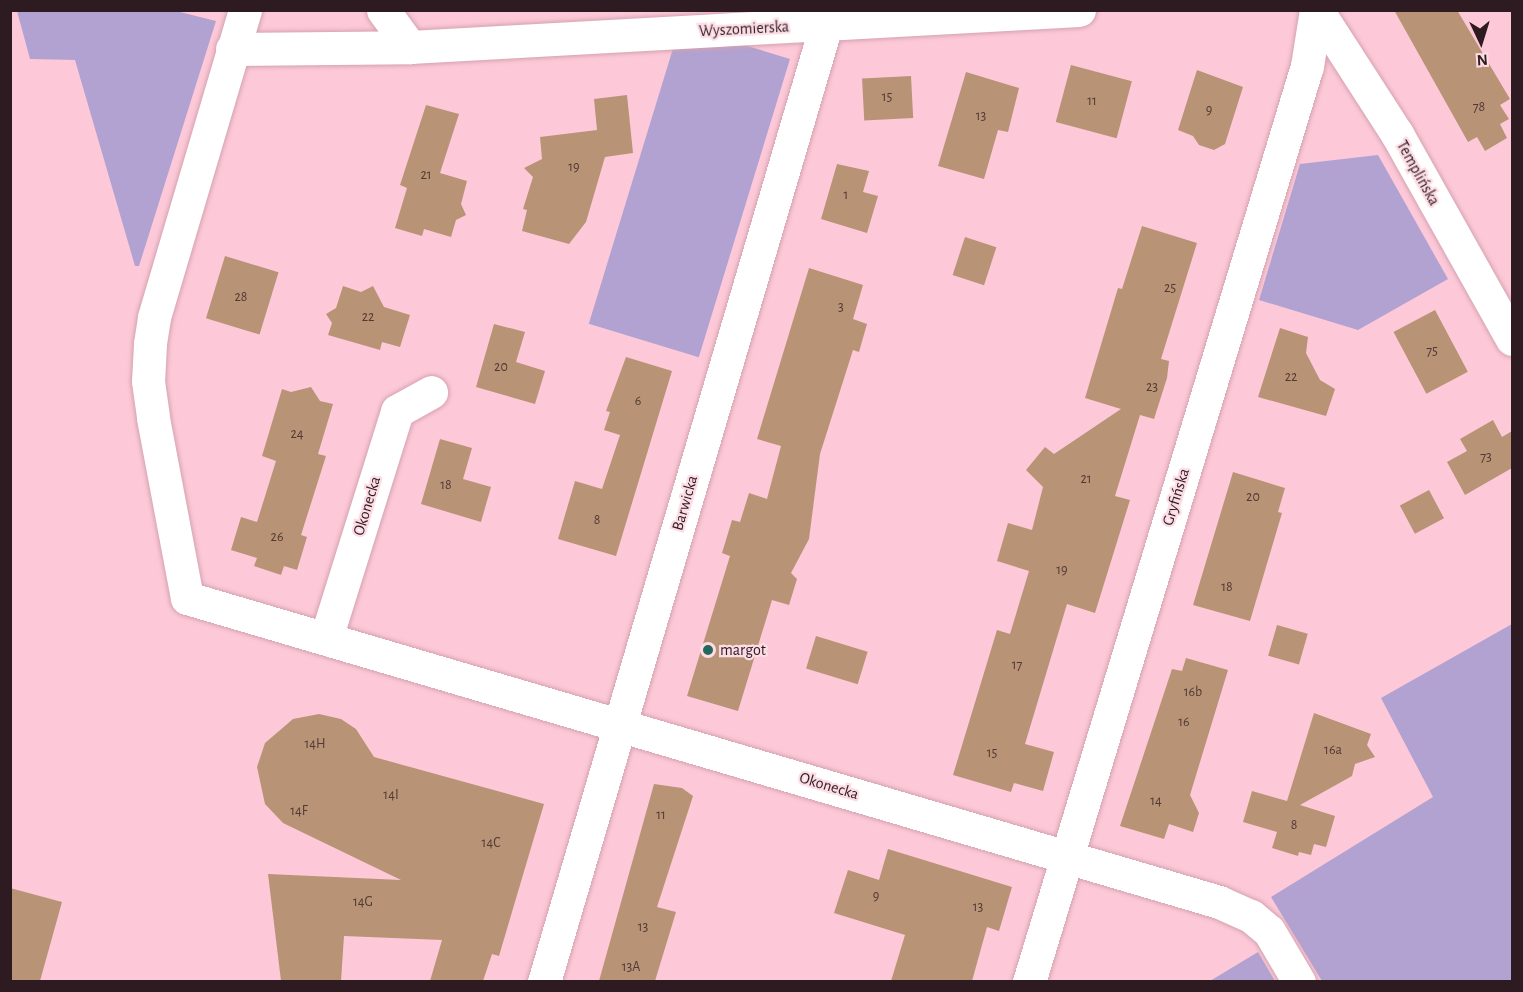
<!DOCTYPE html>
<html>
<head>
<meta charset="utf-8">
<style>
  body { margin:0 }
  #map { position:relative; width:1523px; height:992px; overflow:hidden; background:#fdc9d8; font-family:"Alegreya Sans",sans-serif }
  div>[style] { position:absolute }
  .green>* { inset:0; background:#b1a2d1; transform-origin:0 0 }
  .building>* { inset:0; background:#b99375; transform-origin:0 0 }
  .roads { filter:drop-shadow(0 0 2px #d4a2b0) drop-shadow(0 0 2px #d4a2b0) }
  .minor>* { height:33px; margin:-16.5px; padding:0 16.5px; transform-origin:16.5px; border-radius:16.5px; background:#fff }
  .dots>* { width:16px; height:16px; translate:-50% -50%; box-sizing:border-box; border:3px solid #fcdce5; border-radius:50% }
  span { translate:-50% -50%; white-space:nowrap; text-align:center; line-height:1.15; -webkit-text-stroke:4.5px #fcdce5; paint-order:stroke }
  .number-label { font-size:14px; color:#513936 }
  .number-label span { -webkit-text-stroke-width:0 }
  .street-label { font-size:16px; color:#2e1b21 }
  .poi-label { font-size:16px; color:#2e1b21 }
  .left { translate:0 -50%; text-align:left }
  .frame { position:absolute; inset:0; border:12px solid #2e1b21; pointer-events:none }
  .north { position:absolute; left:1451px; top:12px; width:60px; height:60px; -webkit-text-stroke:4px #fcdce5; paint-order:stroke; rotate:176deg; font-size:16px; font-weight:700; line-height:24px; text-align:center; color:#2e1b21 }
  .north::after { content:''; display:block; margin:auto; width:21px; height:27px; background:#2e1b21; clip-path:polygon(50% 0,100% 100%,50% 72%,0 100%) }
</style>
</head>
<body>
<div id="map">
  <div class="green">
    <i style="clip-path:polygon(17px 11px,176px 11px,216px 21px,139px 266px,135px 266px,75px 60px,30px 59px)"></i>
    <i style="left:790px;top:59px;width:312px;height:115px;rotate:107deg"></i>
    <i style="clip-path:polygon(1378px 155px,1448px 279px,1358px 330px,1259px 300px,1300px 164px)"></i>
    <i style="clip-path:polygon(1512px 624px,1512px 981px,1322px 981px,1271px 897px,1433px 797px,1381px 698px)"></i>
    <i style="clip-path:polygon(1258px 952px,1275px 981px,1210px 981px)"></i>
  </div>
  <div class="building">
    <i style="clip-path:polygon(1394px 10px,1457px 10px,1510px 99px,1500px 105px,1509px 119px,1500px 124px,1507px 138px,1485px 151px,1477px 137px,1468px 142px)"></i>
    <i style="left:1071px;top:65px;width:63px;height:59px;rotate:15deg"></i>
    <i style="clip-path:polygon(1197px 70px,1243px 87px,1225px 144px,1214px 150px,1199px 145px,1193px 136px,1178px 130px)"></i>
    <i style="clip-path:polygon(966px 72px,1019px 88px,1008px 132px,998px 130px,984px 179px,938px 166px)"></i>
    <i style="left:911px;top:76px;width:42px;height:49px;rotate:87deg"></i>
    <i style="clip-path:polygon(627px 95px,633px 153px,605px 157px,586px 222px,569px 244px,522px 231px,527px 210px,523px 209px,533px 177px,524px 168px,542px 159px,540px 137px,597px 130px,594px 99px)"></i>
    <i style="clip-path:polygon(426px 105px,459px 114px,440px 173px,467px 181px,461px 204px,466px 215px,456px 220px,451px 237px,424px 229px,422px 236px,395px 228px,407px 188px,400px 185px)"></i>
    <i style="clip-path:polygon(837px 164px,869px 171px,863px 192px,878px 196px,867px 233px,821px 219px)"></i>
    <i style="clip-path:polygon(1142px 226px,1197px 243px,1161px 359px,1169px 361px,1167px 378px,1154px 419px,1140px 415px,1115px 496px,1130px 500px,1095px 613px,1067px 604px,1025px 744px,1054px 752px,1043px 791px,1014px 783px,1011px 792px,953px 775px,997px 630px,1010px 634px,1029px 571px,997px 561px,1008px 523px,1032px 530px,1043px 487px,1026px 470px,1045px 447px,1054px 454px,1121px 409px,1085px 398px,1118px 288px,1122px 289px)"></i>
    <i style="left:965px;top:237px;width:33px;height:40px;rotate:18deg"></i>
    <i style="left:225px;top:256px;width:56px;height:65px;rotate:17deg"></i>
    <i style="clip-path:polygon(809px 268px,863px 285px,853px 319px,867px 324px,859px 352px,853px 350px,820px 454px,809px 539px,791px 573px,797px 579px,789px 605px,772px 600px,738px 711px,687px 696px,730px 556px,722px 553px,732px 520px,740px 522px,749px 493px,767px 499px,781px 446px,757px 439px)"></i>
    <i style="clip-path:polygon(343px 286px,361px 292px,373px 286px,384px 307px,410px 315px,400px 347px,382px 342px,380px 350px,328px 335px,332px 323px,326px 314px,336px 308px)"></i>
    <i style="left:1435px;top:310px;width:70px;height:47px;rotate:62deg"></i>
    <i style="clip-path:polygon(494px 324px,525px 332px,516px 362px,545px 371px,535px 404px,476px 387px)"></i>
    <i style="clip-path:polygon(1280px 328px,1308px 337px,1306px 353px,1320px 380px,1335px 389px,1326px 416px,1258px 397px)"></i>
    <i style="clip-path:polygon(626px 357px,672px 371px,616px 556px,558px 539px,575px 481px,602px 489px,620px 435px,604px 430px,610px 412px,606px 411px)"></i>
    <i style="clip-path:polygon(311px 387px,320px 401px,333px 404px,318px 454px,326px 456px,301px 535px,307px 537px,297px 570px,284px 566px,281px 575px,254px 566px,257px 558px,231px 550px,241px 517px,257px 522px,276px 461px,262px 456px,282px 389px,291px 392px)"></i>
    <i style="clip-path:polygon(1493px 420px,1502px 437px,1512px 431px,1512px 468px,1465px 495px,1447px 462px,1467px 451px,1460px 439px)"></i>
    <i style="clip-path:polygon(440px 439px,472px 448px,463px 479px,491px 487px,481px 522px,421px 504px)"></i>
    <i style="clip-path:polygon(1233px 472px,1285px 488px,1278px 512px,1282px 513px,1250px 621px,1193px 605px)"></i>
    <i style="left:1429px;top:490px;width:32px;height:33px;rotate:62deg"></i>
    <i style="left:1277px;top:625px;width:32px;height:32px;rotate:16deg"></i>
    <i style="left:816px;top:636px;width:54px;height:34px;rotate:17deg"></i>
    <i style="clip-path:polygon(1186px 658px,1228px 670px,1190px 795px,1199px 813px,1193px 832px,1169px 824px,1164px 839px,1120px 826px,1172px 669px,1182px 671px)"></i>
    <i style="clip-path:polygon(1314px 713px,1371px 734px,1367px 745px,1375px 757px,1355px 764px,1352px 776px,1300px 805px,1335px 816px,1326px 847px,1314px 844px,1311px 855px,1299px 852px,1298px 856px,1272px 848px,1277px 832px,1243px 822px,1252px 791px,1287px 801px)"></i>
    <i style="clip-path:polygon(319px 714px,341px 719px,356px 729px,374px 757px,544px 804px,499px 956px,492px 954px,483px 981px,430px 981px,442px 940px,344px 936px,341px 981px,281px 981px,268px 874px,401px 880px,283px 823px,265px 804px,257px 767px,265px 743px,293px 719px)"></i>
    <i style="clip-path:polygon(654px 784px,682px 788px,693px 796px,657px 907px,676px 912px,655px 981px,599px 981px)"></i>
    <i style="clip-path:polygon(888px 849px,1012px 887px,999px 931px,987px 927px,972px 981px,891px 981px,905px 935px,834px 913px,848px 870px,879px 880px)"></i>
    <i style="clip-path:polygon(10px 888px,62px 902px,40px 981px,10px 981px)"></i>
  </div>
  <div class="roads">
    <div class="minor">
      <i style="left:245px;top:10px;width:321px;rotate:106.5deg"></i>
      <i style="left:154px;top:318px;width:26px;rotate:99deg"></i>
      <i style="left:150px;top:344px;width:37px;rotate:93deg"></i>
      <i style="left:148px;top:381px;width:37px;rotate:82deg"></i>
      <i style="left:153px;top:418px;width:183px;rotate:79.3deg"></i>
      <i style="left:187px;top:598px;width:1076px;rotate:16.41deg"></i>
      <i style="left:1219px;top:902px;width:35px;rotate:24deg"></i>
      <i style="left:1251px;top:916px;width:23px;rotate:40deg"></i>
      <i style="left:1269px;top:931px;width:59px;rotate:59.5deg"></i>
      <i style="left:383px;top:10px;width:46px;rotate:53.9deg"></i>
      <i style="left:1317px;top:10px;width:148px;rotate:57.2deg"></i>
      <i style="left:1397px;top:134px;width:235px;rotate:60.7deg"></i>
      <i style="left:232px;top:49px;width:178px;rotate:-0.6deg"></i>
      <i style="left:410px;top:47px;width:670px;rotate:-3.17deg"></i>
      <i style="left:326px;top:638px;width:238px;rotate:-72.6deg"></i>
      <i style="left:397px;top:411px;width:39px;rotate:-29deg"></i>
      <i style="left:544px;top:982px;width:998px;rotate:-73.58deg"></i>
      <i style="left:1029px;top:982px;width:957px;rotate:-73.12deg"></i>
      <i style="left:1307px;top:66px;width:57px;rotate:-80.9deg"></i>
    </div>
  </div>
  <div class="dots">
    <i style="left:708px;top:650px;background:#22685c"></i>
  </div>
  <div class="number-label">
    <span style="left:887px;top:97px">15</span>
    <span style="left:1092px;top:101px">11</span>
    <span style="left:1479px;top:107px">78</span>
    <span style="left:1209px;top:110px">9</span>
    <span style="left:981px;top:116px">13</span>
    <span style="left:574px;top:167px">19</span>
    <span style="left:426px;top:175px">21</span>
    <span style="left:846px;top:195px">1</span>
    <span style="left:1170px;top:288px">25</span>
    <span style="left:241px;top:297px">28</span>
    <span style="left:841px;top:307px">3</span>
    <span style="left:368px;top:317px">22</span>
    <span style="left:1432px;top:351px">75</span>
    <span style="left:501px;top:367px">20</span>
    <span style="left:1291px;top:377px">22</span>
    <span style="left:1152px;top:387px">23</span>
    <span style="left:638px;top:401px">6</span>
    <span style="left:297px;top:434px">24</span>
    <span style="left:1486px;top:457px">73</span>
    <span style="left:1086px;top:479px">21</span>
    <span style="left:446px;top:485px">18</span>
    <span style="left:1253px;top:497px">20</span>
    <span style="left:597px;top:520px">8</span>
    <span style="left:277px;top:537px">26</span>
    <span style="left:1062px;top:570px">19</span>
    <span style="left:1227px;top:587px">18</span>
    <span style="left:1017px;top:665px">17</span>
    <span style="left:1193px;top:692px">16b</span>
    <span style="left:1184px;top:722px">16</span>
    <span style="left:315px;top:744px">14H</span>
    <span style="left:1333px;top:750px">16a</span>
    <span style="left:992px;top:753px">15</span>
    <span style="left:391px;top:795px">14I</span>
    <span style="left:1156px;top:801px">14</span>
    <span style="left:299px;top:811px">14F</span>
    <span style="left:661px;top:815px">11</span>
    <span style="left:1294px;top:825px">8</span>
    <span style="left:491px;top:843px">14C</span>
    <span style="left:876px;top:896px">9</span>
    <span style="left:363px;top:902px">14G</span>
    <span style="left:978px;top:907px">13</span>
    <span style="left:643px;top:927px">13</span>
    <span style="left:631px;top:967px">13A</span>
  </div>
  <div class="street-label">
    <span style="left:744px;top:29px;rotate:-3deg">Wyszomierska</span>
    <span style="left:1418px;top:173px;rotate:61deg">Templińska</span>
    <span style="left:1176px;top:497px;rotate:-73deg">Gryfińska</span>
    <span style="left:685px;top:503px;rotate:-74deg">Barwicka</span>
    <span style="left:367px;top:506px;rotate:-73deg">Okonecka</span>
    <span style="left:829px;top:786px;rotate:17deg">Okonecka</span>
  </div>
  <div class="poi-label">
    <span class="left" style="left:720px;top:650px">margot</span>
  </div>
  <div class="frame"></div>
  <div class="north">N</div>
</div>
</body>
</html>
